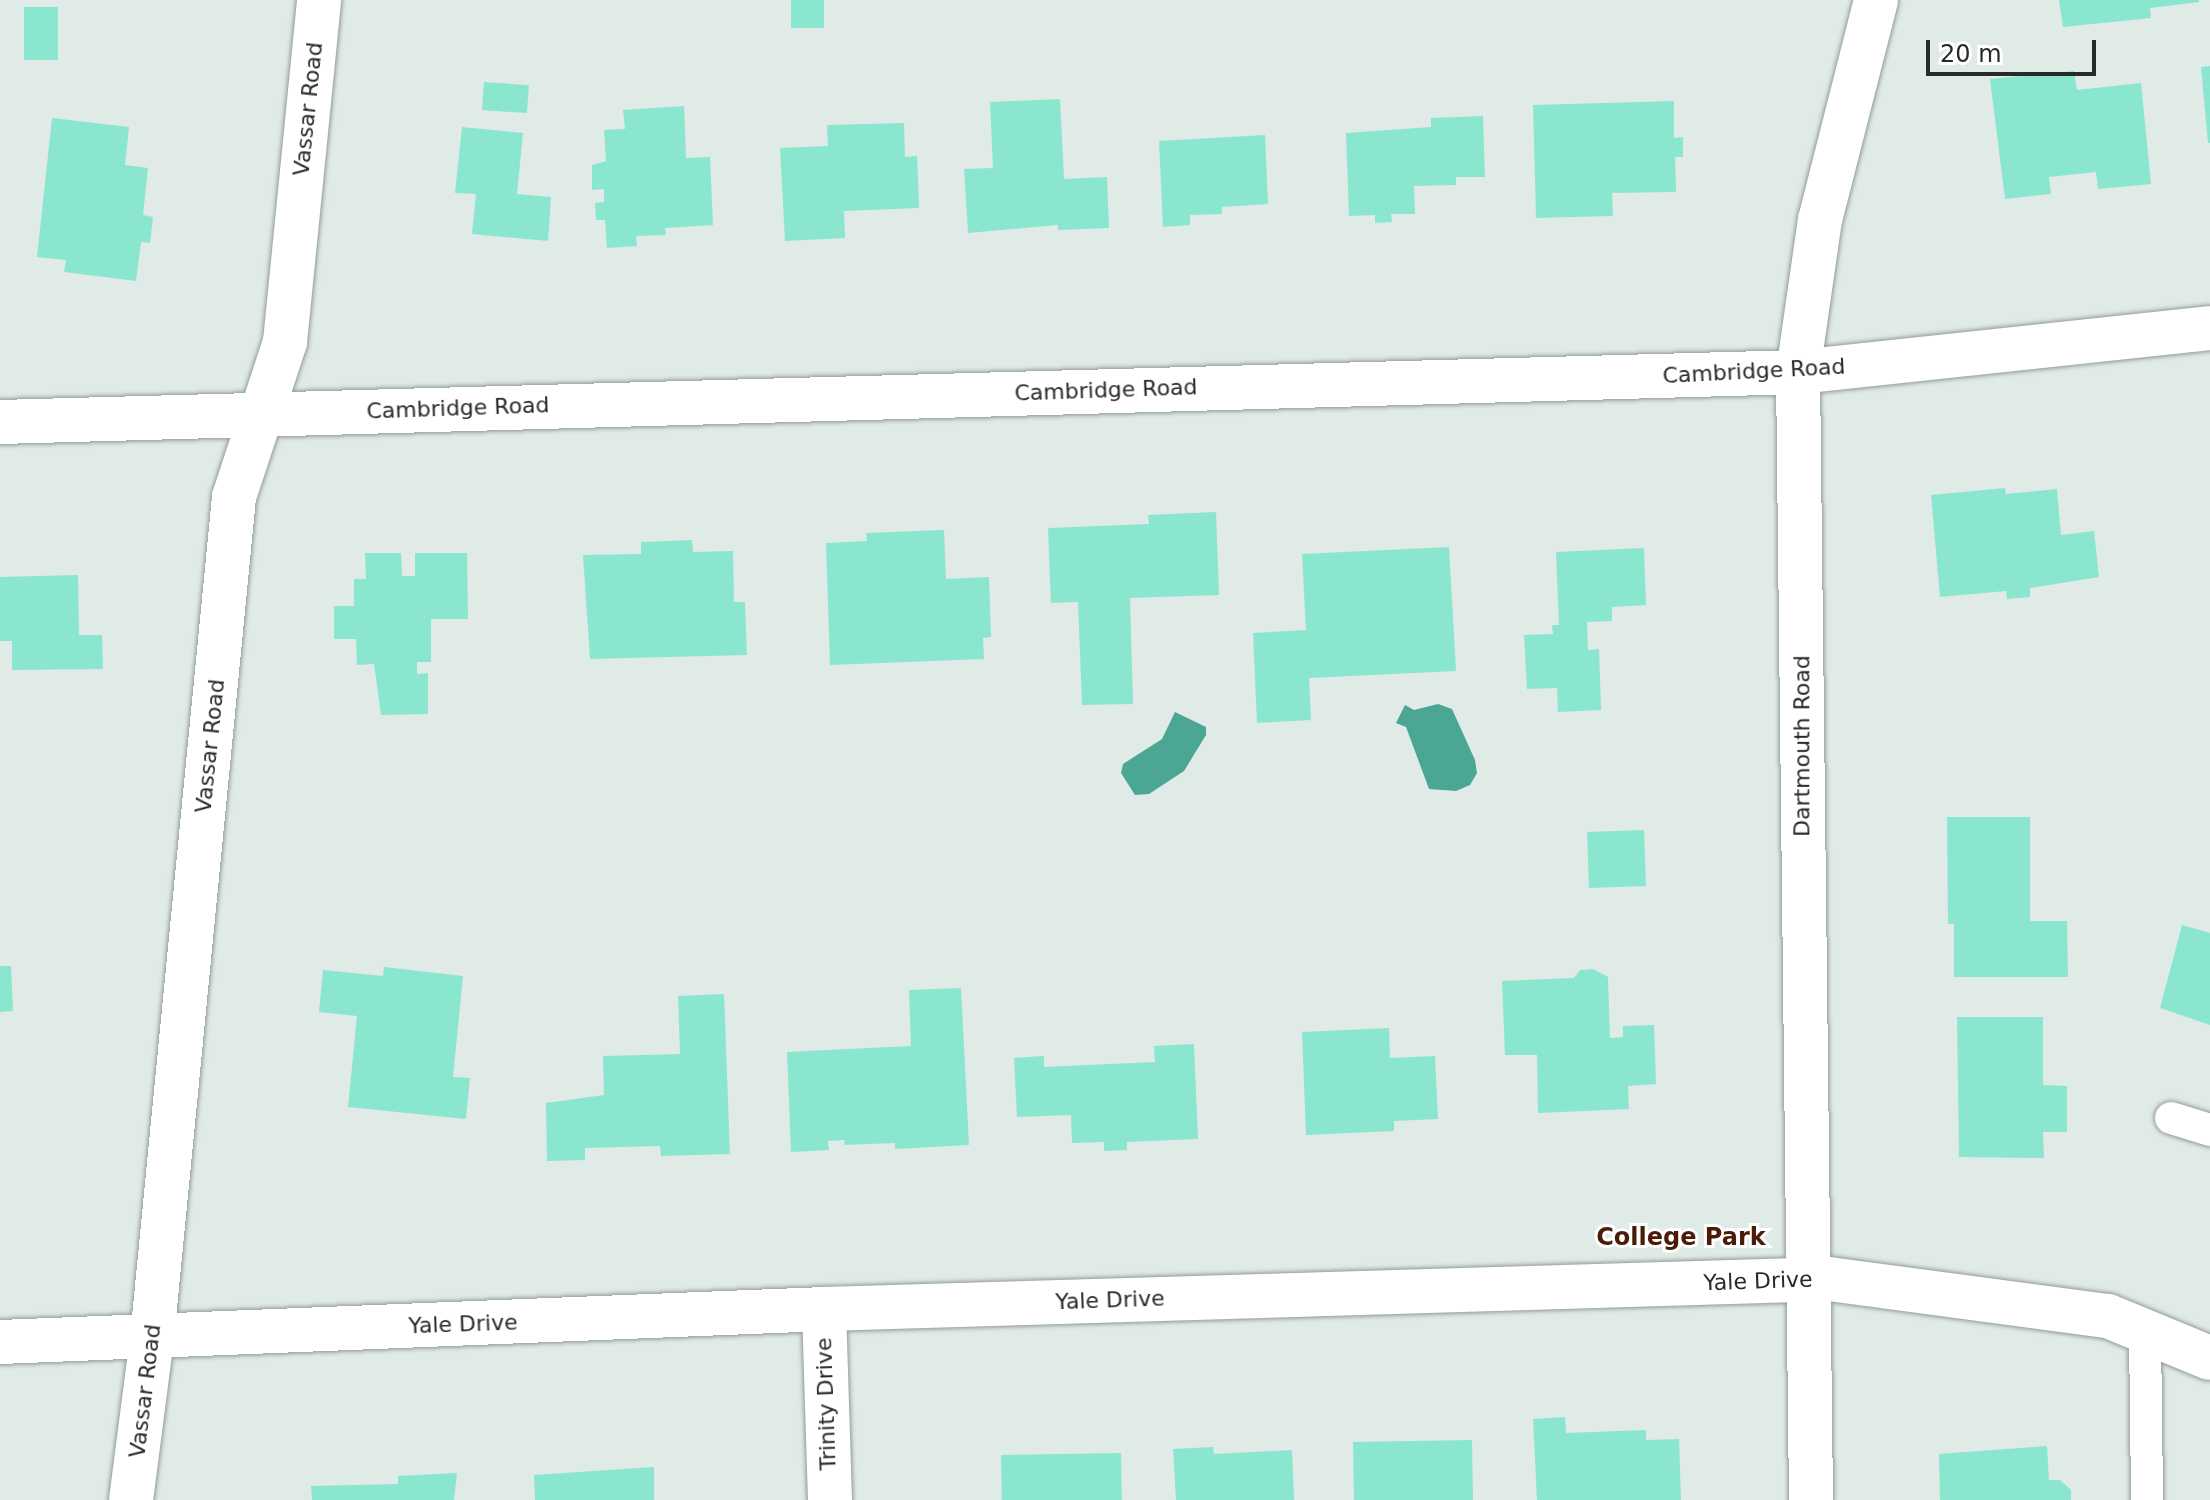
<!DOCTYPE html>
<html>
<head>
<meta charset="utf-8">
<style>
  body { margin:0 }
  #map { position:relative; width:2210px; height:1500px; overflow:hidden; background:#e0eae7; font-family:"DejaVu Sans",sans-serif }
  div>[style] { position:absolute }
  .water>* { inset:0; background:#4ba793 }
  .building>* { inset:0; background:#8be6d0; transform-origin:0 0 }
  .roads { filter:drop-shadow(0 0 2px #929c99) drop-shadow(0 0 2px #929c99) }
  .service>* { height:32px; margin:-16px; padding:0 16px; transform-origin:16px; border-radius:16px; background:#fff }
  .minor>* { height:44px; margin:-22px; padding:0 22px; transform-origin:22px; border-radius:22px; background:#fff }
  .tertiary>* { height:44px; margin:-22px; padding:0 22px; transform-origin:22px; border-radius:22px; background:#fff }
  span { translate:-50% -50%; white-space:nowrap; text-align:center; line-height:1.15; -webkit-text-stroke:6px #fff; paint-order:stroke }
  .street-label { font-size:22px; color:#262a29 }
  .neighbourhood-label { font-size:24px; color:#4c1b08; font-weight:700 }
  .scale { position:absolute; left:1926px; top:40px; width:170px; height:36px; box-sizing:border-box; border:4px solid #262a29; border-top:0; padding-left:10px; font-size:24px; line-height:28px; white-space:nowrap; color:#262a29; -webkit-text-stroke:6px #fff; paint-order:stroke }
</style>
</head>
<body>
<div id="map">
  <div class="water">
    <i style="clip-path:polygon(1438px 704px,1452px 709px,1475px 760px,1477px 773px,1470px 785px,1456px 791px,1429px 789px,1406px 727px,1396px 723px,1405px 705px,1414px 710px)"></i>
    <i style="clip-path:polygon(1175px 712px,1206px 727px,1206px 735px,1184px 771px,1149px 794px,1135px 795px,1121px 773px,1123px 764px,1162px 739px)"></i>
  </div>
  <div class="building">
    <i style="left:791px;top:0;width:33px;height:28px"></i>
    <i style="clip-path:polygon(2059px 0,2199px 0,2199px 2px,2150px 8px,2151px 18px,2063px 27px)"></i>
    <i style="left:24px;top:7px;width:34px;height:53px"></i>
    <i style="clip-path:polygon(2210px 66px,2210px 143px,2208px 143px,2201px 67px)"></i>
    <i style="clip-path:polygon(2074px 71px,2077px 90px,2141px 83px,2151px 184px,2098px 189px,2096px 172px,2049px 177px,2051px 194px,2005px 199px,1990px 79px)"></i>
    <i style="left:484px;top:82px;width:45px;height:28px;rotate:4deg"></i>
    <i style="clip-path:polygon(1060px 99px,1064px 179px,1107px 177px,1109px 228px,1058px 230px,1058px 225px,968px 233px,964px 169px,993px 168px,990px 102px)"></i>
    <i style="clip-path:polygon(1674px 101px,1674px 138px,1683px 137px,1683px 157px,1675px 157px,1676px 192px,1612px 193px,1613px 216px,1536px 218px,1533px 105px)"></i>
    <i style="clip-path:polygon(684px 106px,686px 158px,710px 157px,713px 225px,665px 228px,666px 235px,636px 236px,637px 246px,607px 248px,605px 220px,596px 220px,595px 203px,604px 202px,604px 189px,592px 190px,592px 165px,606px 161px,604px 130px,625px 129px,623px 110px)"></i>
    <i style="clip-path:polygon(1483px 116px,1485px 177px,1456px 177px,1456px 185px,1414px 186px,1415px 214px,1391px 214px,1392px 222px,1375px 223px,1375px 215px,1349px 216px,1346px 133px,1431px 127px,1431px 118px)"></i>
    <i style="clip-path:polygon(52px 118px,129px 127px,125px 165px,148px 168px,143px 215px,153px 217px,150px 243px,141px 242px,136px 281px,64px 272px,66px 260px,37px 257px)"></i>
    <i style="clip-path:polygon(904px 123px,905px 157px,917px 156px,919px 208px,844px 211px,845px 238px,785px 241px,780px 148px,828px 146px,827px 125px)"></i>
    <i style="clip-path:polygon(462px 127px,523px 133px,517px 194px,551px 197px,548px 241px,472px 234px,476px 194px,455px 193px)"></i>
    <i style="clip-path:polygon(1265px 135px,1268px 204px,1222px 207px,1222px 214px,1190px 215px,1190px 225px,1163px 227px,1159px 141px)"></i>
    <i style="clip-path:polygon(2005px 488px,2006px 494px,2057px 489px,2061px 535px,2094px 531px,2099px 577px,2030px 588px,2030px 597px,2007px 599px,2006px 591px,1940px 597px,1931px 495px)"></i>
    <i style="clip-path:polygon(1216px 512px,1219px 595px,1130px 598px,1133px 704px,1082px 705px,1078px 602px,1051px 603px,1048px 528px,1149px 524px,1148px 515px)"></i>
    <i style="clip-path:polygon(944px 530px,946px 579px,989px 577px,991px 637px,983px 638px,984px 659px,830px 665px,826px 543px,867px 541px,866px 533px)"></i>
    <i style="clip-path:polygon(692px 540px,693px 552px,733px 551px,734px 602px,745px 602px,747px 655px,590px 659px,583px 555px,641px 554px,641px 542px)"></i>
    <i style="clip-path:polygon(1449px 547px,1456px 671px,1309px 678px,1311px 720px,1257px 723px,1253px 633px,1306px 630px,1302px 554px)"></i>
    <i style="clip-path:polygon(1644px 548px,1646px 605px,1612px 607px,1612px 621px,1587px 622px,1588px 650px,1599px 649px,1601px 710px,1558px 712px,1557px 688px,1527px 689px,1524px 635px,1553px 634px,1552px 625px,1559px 625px,1556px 552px)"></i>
    <i style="clip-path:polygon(365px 553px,401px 553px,402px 576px,415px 576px,415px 553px,467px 553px,468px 619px,431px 619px,431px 662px,417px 662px,417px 674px,428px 673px,428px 714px,381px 715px,374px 664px,357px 665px,356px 639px,334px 639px,334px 606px,354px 606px,354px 579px,366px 579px)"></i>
    <i style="clip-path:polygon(78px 575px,79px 635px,102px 635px,103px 669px,12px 670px,12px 641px,0 641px,0 577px)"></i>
    <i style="clip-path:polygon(1947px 817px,2030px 817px,2030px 921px,2067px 921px,2068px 977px,1954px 977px,1954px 924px,1948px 924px)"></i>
    <i style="left:1644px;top:830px;width:56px;height:57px;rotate:88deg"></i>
    <i style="clip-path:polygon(2182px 925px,2210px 933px,2210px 1025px,2160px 1008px)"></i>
    <i style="clip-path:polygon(0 966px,11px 966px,13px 1011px,0 1012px)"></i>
    <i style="clip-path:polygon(384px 967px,463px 976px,453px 1077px,470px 1078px,466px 1119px,348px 1107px,357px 1016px,319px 1012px,323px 970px,383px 976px)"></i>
    <i style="clip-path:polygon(1593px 969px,1608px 977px,1610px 1038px,1623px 1037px,1623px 1026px,1654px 1025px,1656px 1084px,1628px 1086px,1629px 1109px,1538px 1113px,1537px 1055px,1505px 1055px,1502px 981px,1574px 978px,1580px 970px)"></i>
    <i style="clip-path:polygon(961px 988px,969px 1145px,895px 1149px,895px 1143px,844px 1145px,845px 1140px,828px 1141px,829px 1150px,791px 1152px,787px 1052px,911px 1046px,909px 990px)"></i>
    <i style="clip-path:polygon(724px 994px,730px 1154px,661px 1156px,660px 1146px,585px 1148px,585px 1160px,547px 1161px,546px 1103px,604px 1095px,603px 1056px,680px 1054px,678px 996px)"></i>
    <i style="clip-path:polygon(1957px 1017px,2043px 1017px,2043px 1085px,2067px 1086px,2067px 1132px,2043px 1132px,2044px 1158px,1959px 1157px)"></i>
    <i style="clip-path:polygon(1389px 1028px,1390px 1058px,1435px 1056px,1438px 1119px,1394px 1121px,1394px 1131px,1306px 1135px,1302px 1032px)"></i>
    <i style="clip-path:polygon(1194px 1044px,1198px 1139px,1127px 1142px,1127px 1150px,1104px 1151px,1104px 1142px,1072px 1143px,1071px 1115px,1017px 1117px,1014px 1058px,1044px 1056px,1044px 1067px,1155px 1062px,1154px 1046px)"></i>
    <i style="clip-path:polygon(1565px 1417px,1566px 1433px,1646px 1430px,1646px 1440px,1679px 1439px,1681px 1500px,1537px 1500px,1533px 1419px)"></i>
    <i style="left:1472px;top:1440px;width:60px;height:119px;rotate:89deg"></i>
    <i style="clip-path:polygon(2047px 1446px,2049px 1480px,2060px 1480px,2071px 1490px,2071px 1500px,1940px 1500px,1939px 1454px)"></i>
    <i style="clip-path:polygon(1213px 1447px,1214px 1454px,1292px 1450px,1294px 1500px,1176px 1500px,1173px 1449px)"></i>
    <i style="left:1121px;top:1453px;width:47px;height:120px;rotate:89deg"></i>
    <i style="clip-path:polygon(654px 1467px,654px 1500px,535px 1500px,534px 1475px)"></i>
    <i style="clip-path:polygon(457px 1473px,454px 1500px,312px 1500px,311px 1486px,398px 1484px,398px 1476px)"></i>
  </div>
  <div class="roads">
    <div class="service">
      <i style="left:2171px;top:1118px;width:41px;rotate:17.1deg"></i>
      <i style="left:2145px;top:1332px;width:168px;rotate:89.3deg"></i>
    </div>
    <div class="minor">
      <i style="left:0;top:422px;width:1799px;rotate:-1.59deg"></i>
      <i style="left:1798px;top:372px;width:414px;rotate:-6.1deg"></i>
      <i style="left:824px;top:1309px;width:191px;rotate:88.2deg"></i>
      <i style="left:131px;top:1500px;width:163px;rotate:-82.6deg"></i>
      <i style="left:152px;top:1338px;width:845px;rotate:-84.43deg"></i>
      <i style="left:234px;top:497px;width:163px;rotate:-71.8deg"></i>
      <i style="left:285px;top:342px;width:344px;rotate:-84.3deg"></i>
      <i style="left:1811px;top:1500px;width:1128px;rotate:-90.66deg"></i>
      <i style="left:1798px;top:372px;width:154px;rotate:-81.8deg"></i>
      <i style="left:1820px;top:220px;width:227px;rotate:-75.7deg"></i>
    </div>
    <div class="tertiary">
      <i style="left:0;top:1342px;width:825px;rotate:-2.29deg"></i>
      <i style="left:824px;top:1309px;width:1005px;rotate:-1.71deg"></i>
      <i style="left:1829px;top:1279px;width:281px;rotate:7.6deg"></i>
      <i style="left:2108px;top:1316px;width:110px;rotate:22.4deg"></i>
    </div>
  </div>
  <div class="street-label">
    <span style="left:308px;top:109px;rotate:-84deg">Vassar Road</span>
    <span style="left:1754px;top:371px;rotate:-3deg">Cambridge Road</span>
    <span style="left:1106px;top:390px;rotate:-2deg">Cambridge Road</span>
    <span style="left:458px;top:408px;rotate:-2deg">Cambridge Road</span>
    <span style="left:210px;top:746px;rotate:-84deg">Vassar Road</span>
    <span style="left:1802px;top:746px;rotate:-90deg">Dartmouth Road</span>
    <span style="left:1758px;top:1281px;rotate:-2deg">Yale Drive</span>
    <span style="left:1110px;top:1300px;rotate:-2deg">Yale Drive</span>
    <span style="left:463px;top:1324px;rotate:-2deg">Yale Drive</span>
    <span style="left:145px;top:1391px;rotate:-83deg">Vassar Road</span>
    <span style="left:826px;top:1404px;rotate:-92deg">Trinity Drive</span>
  </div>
  <div class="neighbourhood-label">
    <span style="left:1681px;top:1238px">College Park</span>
  </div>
  <div class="scale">20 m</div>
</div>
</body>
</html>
